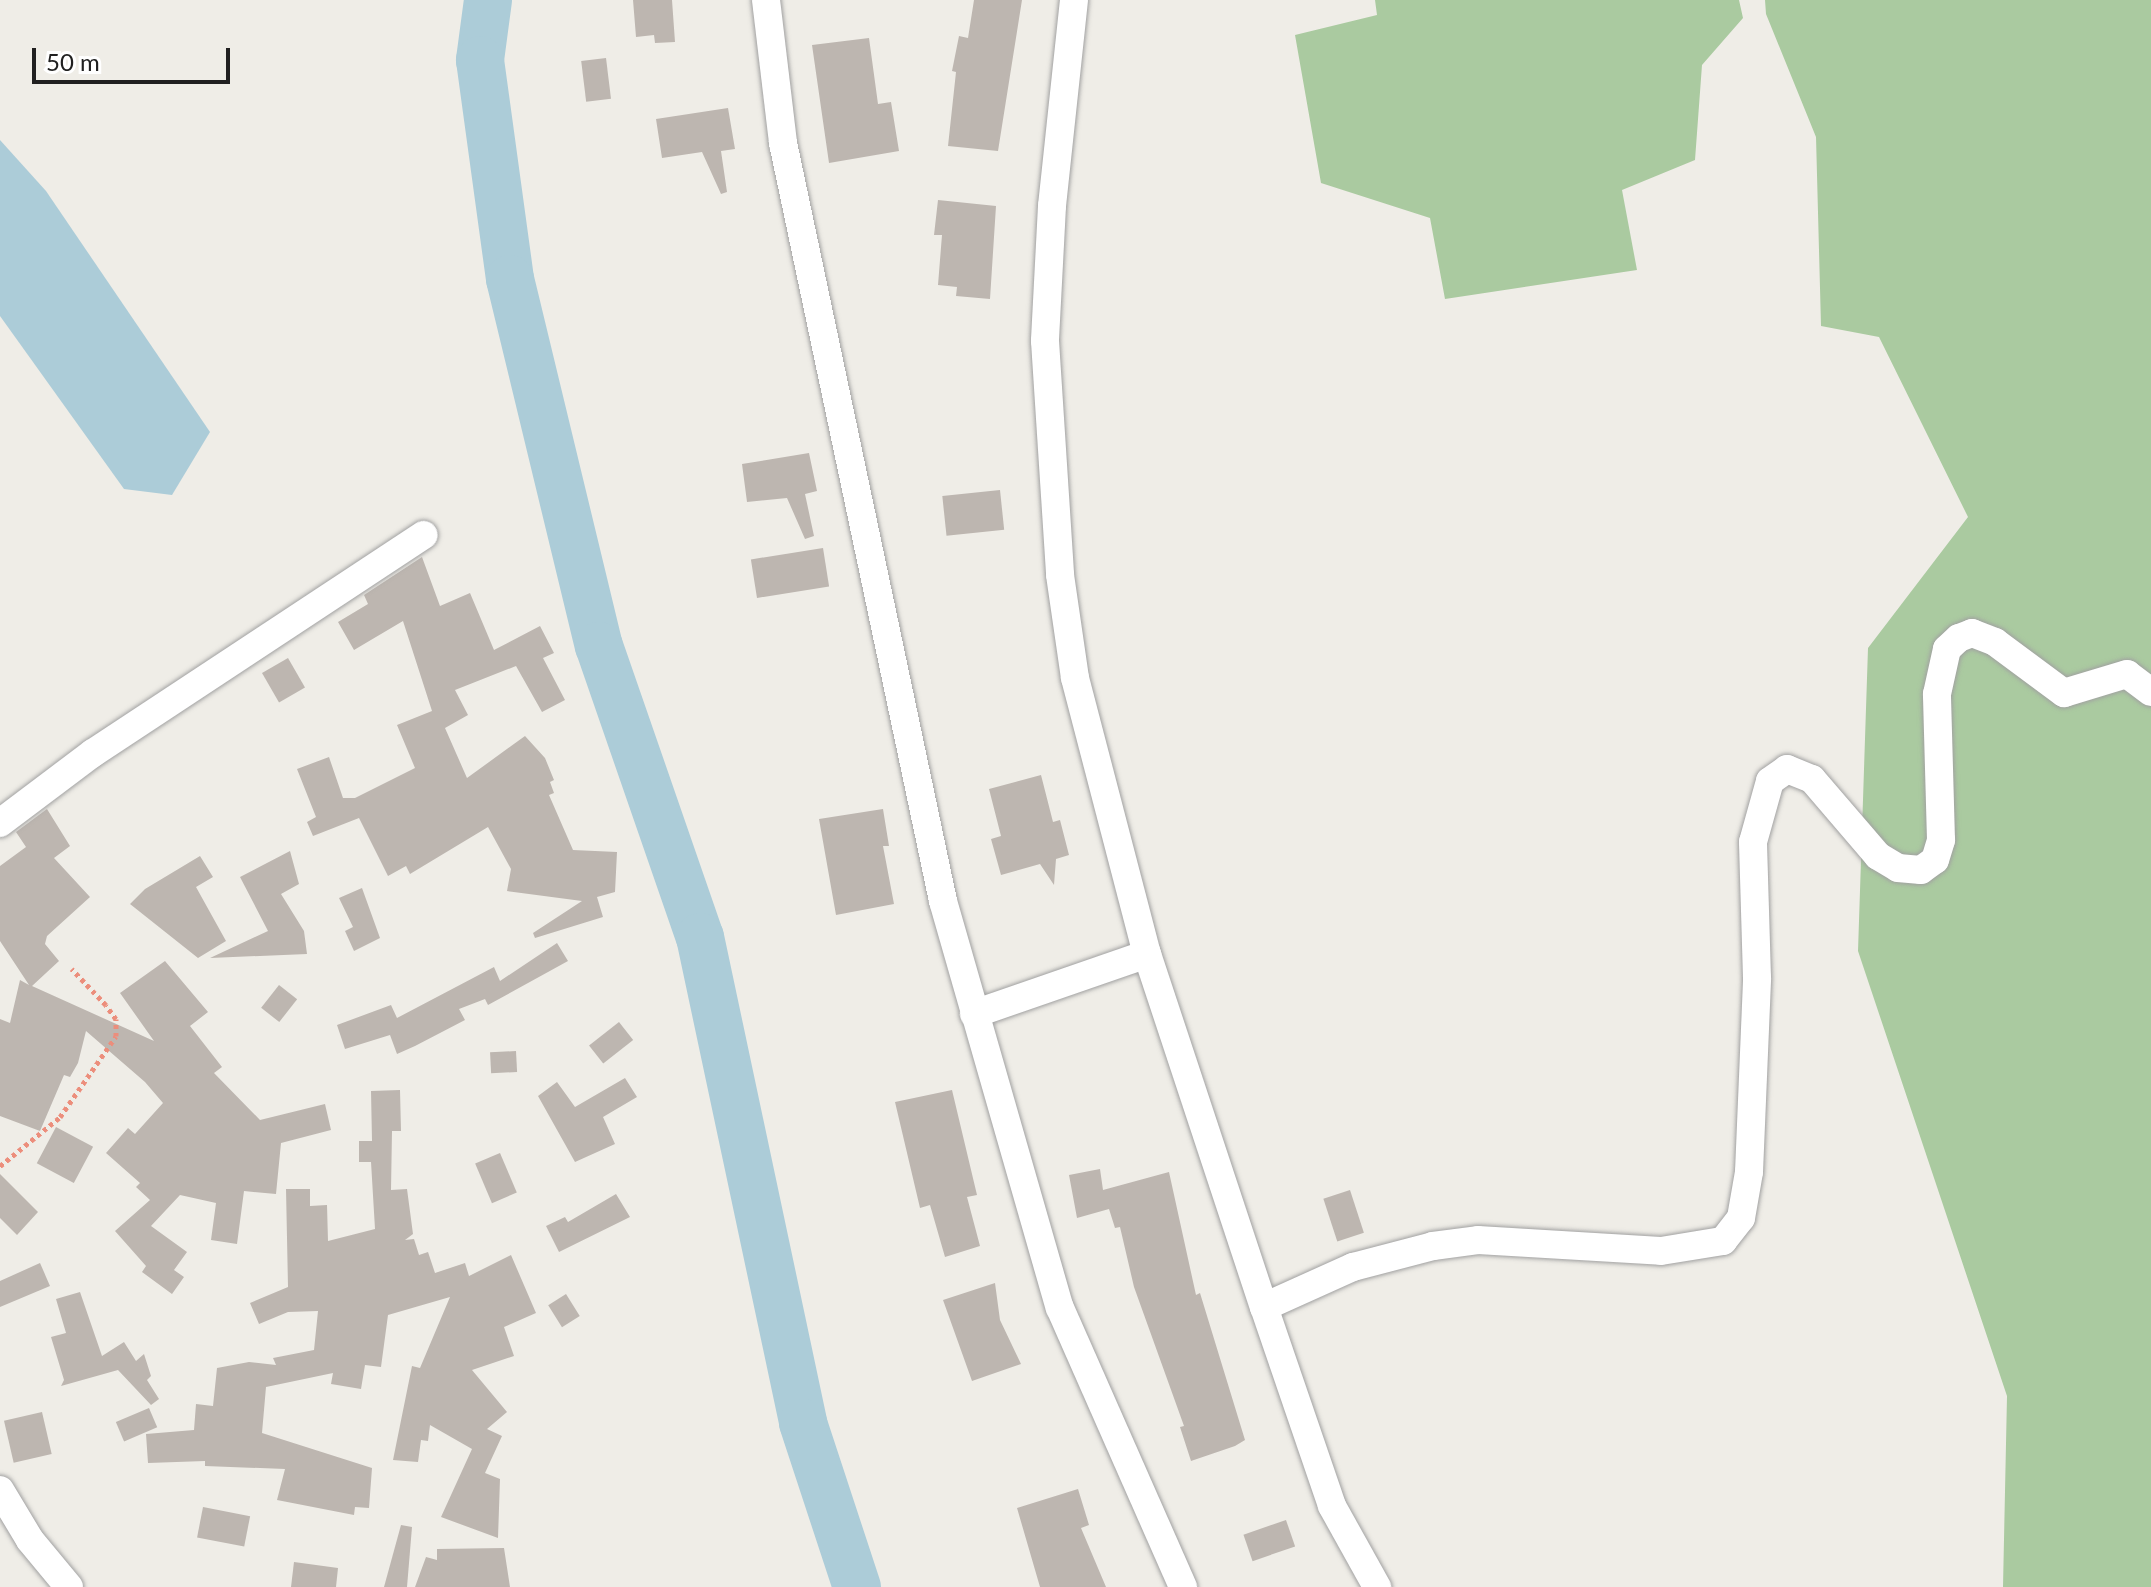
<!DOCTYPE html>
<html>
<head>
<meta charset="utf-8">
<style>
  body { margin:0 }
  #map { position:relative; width:2151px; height:1587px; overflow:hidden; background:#efede7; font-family:Lato,sans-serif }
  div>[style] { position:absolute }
  .forest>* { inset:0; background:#aacaa0 }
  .water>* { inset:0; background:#acccd8 }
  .river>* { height:48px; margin:-24px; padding:0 24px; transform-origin:24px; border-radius:24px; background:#acccd8 }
  .building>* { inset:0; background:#bdb6b0; transform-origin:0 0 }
  .path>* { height:5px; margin-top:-2.5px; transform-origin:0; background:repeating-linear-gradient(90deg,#ec8e7c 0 4px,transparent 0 8px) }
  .roads { filter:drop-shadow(0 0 2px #a1a1a1) drop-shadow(0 0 2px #a1a1a1) }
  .minor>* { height:28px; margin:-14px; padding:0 14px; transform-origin:14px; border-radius:14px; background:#fff }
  span { translate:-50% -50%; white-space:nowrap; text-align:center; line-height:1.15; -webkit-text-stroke:6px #fff; paint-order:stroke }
  .scale { position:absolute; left:32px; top:48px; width:198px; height:36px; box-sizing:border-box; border:4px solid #202020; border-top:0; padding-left:10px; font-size:24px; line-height:28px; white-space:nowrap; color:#202020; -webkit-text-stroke:6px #fff; paint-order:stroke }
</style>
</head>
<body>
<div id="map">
  <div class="forest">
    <i style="clip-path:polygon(1375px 0,1739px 0,1743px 18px,1702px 65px,1695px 160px,1622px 190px,1637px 270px,1445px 299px,1430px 218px,1321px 183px,1295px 35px,1377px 15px)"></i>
    <i style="clip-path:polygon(1765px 0,2151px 0,2151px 1587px,2003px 1587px,2007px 1396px,1858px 951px,1868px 648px,1968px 517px,1879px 337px,1821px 326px,1816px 137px,1766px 14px)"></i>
  </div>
  <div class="water">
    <i style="clip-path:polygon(0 140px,46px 191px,210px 432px,172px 495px,124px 489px,0 316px)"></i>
  </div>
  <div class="river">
    <i style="left:488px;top:0;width:61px;rotate:97.6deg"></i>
    <i style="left:480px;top:60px;width:221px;rotate:82.2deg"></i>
    <i style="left:510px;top:279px;width:378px;rotate:76.4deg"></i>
    <i style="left:599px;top:646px;width:308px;rotate:70.9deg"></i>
    <i style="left:700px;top:937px;width:497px;rotate:78deg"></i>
    <i style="left:803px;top:1423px;width:173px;rotate:71.8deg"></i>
  </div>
  <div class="building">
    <i style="clip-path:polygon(633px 0,672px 0,675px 42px,655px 43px,654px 35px,636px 37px)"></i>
    <i style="clip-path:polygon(974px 0,1022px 0,998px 151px,948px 146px,956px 72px,952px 71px,959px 36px,968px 38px)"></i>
    <i style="clip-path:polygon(869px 38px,878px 104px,891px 102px,899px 151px,829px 163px,812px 45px)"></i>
    <i style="left:606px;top:58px;width:41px;height:25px;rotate:83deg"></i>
    <i style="clip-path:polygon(728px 108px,735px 149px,721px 151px,727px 192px,721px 194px,702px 152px,662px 158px,656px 119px)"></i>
    <i style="clip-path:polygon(938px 200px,996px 206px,990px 299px,956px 296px,957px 287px,938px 285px,942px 235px,934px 235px)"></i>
    <i style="clip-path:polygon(809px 453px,817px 491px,805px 494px,814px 536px,805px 539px,787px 498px,747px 502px,742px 464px)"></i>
    <i style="left:1000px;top:490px;width:40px;height:58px;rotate:84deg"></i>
    <i style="left:823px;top:548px;width:39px;height:73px;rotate:81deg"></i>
    <i style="clip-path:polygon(422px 557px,440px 606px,470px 593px,494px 650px,540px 626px,554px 653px,543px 658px,565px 700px,542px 712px,516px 666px,455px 690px,468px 715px,445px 728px,467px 778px,525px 736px,545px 758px,554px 780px,550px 782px,554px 793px,549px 795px,573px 850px,617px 852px,615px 892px,597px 897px,603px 917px,535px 938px,533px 933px,582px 901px,507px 891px,511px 869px,488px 827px,410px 874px,406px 866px,388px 876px,359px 818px,313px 836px,307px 822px,316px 817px,297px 769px,329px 757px,343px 798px,355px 798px,415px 768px,397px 725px,432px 711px,403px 621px,354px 650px,338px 622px,368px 604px,364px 595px)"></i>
    <i style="left:288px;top:658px;width:34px;height:30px;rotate:60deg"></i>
    <i style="clip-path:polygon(1041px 775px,1053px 822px,1060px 820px,1069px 855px,1056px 859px,1054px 885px,1040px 864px,1001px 875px,991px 839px,1001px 836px,989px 789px)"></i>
    <i style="clip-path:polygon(47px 809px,70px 846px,54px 858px,90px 897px,47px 936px,45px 944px,59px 961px,32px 986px,154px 1041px,120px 993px,165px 961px,208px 1012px,190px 1026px,222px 1067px,214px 1073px,260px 1120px,325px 1104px,331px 1130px,281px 1143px,276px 1194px,244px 1191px,237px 1244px,211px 1240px,216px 1203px,180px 1195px,151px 1226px,187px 1252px,174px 1270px,184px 1277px,172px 1294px,142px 1272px,146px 1266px,115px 1231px,150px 1200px,136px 1187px,140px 1183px,106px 1153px,128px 1128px,135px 1134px,163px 1103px,145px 1082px,86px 1031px,78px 1063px,70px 1077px,64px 1075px,40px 1131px,0 1116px,0 1019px,10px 1023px,20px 980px,29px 985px,0 941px,0 866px,26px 847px,16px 832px)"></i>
    <i style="clip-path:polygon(883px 809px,889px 846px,883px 846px,894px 904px,836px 915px,819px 819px)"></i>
    <i style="clip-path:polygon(290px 851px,299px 884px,281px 894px,304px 931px,307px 954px,210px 958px,268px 931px,240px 877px)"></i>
    <i style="clip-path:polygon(200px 856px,213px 877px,196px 887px,226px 941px,198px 958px,130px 904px,145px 889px)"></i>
    <i style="clip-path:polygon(362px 888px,380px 938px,354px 951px,345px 931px,353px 927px,339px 898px)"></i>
    <i style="clip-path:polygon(557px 943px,568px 961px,488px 1005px,485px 999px,459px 1009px,465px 1020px,415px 1046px,397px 1054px,390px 1035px,345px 1049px,337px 1025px,391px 1005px,397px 1018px,494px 967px,500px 981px)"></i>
    <i style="left:279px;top:985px;width:23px;height:29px;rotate:38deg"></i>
    <i style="left:619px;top:1022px;width:23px;height:38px;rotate:52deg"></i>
    <i style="left:516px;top:1051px;width:21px;height:26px;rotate:87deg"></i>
    <i style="clip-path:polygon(625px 1078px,637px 1097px,603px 1117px,615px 1144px,575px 1162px,538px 1096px,557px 1082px,575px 1107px)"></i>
    <i style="clip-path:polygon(400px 1090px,401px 1131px,392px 1131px,391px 1190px,407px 1189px,413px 1234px,405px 1240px,414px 1239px,419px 1255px,428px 1252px,435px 1273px,465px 1263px,469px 1276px,511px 1255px,536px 1313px,504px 1327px,514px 1356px,472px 1370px,507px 1412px,487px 1429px,502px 1436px,485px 1473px,500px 1479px,498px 1538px,441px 1517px,472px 1449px,430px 1425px,428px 1441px,421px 1440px,418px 1462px,393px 1460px,412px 1366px,420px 1368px,450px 1297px,388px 1315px,381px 1367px,365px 1365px,361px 1389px,331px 1384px,333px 1373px,266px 1387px,262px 1433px,372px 1468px,369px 1508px,355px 1507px,354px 1515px,277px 1500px,285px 1469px,205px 1466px,205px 1461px,148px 1463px,146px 1434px,194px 1430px,196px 1404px,213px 1406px,217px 1368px,249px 1362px,276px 1365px,273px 1358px,314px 1350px,318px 1311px,288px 1312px,259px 1324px,250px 1303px,288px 1287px,286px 1189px,310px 1189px,310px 1206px,327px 1205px,328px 1241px,375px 1229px,371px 1162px,359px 1162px,359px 1141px,372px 1141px,371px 1091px)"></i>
    <i style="clip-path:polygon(952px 1090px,977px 1195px,967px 1197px,980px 1246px,945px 1257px,930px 1205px,920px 1208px,895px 1102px)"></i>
    <i style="left:56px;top:1127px;width:42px;height:41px;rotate:28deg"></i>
    <i style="left:500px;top:1153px;width:43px;height:27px;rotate:67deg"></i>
    <i style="clip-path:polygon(1100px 1169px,1103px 1190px,1169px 1172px,1196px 1295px,1200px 1293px,1245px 1440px,1235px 1446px,1191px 1461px,1180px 1427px,1184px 1426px,1134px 1287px,1120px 1227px,1115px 1228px,1109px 1209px,1077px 1218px,1069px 1175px)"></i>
    <i style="clip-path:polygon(0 1174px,38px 1212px,17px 1235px,0 1218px)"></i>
    <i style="left:1350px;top:1190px;width:45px;height:28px;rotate:72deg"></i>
    <i style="clip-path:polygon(616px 1194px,630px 1217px,559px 1252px,546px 1226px,565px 1217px,568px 1222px)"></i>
    <i style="clip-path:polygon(40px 1263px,50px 1286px,0 1307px,0 1281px)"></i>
    <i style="clip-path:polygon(995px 1283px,1000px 1320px,1021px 1364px,972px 1381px,943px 1300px)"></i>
    <i style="clip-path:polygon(80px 1292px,102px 1356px,124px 1342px,136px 1361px,144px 1354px,151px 1376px,147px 1380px,159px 1399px,151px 1405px,118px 1370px,61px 1386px,64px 1380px,51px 1337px,66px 1333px,56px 1299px)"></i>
    <i style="left:566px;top:1294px;width:26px;height:21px;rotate:58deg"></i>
    <i style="left:149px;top:1408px;width:21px;height:36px;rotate:67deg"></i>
    <i style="left:42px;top:1412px;width:43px;height:39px;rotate:77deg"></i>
    <i style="clip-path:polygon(1078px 1489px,1089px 1525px,1081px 1528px,1106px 1587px,1040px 1587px,1017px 1508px)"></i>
    <i style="left:203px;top:1507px;width:48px;height:31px;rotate:11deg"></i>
    <i style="left:1286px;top:1520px;width:28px;height:45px;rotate:71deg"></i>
    <i style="clip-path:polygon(401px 1525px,412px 1527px,407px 1587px,384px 1587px)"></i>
    <i style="clip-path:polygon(504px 1548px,510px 1587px,415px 1587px,426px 1557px,437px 1560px,437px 1549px)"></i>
    <i style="clip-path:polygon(294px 1562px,338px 1568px,336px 1587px,291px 1587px)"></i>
  </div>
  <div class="path">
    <i style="left:0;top:1166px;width:77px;rotate:-39.2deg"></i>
    <i style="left:60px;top:1117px;width:98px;rotate:-55.3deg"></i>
    <i style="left:116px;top:1036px;width:17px;rotate:-90deg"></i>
    <i style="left:116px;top:1019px;width:17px;rotate:-126deg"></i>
    <i style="left:106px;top:1005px;width:50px;rotate:-133.4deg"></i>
  </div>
  <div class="roads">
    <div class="minor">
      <i style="left:766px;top:0;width:144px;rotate:83.2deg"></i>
      <i style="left:783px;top:143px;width:775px;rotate:78.08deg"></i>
      <i style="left:943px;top:901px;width:423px;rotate:74deg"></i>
      <i style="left:1060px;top:1308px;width:305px;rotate:66.2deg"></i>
      <i style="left:1074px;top:0;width:207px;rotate:96.1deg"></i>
      <i style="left:1052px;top:206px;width:135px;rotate:93deg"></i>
      <i style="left:1045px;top:341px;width:234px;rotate:86.3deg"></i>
      <i style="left:1060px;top:575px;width:104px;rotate:81.7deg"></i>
      <i style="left:1075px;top:678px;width:285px;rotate:75.4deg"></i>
      <i style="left:1147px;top:954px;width:372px;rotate:71.7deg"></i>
      <i style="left:1264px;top:1307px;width:210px;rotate:71.1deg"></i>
      <i style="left:1332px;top:1506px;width:93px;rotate:60.9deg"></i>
      <i style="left:0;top:823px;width:116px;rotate:-37deg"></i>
      <i style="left:93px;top:753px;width:396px;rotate:-33.4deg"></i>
      <i style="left:974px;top:1014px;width:183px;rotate:-19.1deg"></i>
      <i style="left:1264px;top:1307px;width:98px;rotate:-24.2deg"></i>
      <i style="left:1353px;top:1267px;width:83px;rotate:-14.7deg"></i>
      <i style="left:1433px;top:1246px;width:45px;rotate:-7.6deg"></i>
      <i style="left:1478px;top:1240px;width:183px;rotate:3.4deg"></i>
      <i style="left:1661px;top:1251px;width:63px;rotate:-9.2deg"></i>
      <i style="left:1723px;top:1241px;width:29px;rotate:-52deg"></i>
      <i style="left:1741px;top:1218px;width:47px;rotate:-80.1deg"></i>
      <i style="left:1749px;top:1172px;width:194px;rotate:-87.6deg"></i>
      <i style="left:1757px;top:978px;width:136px;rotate:-91.7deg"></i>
      <i style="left:1753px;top:842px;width:63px;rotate:-74.4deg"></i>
      <i style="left:1770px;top:781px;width:21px;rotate:-35deg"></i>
      <i style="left:1787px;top:769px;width:27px;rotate:22deg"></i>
      <i style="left:1812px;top:779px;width:101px;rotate:49.4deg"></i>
      <i style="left:1878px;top:856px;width:23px;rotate:31deg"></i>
      <i style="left:1898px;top:868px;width:23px;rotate:5deg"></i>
      <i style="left:1921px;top:870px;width:17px;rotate:-36deg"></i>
      <i style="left:1935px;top:860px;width:21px;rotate:-73deg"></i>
      <i style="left:1941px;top:840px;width:146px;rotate:-91.6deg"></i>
      <i style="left:1937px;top:694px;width:46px;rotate:-77.5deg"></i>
      <i style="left:1947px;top:649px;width:16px;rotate:-43deg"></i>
      <i style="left:1959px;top:638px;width:14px;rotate:-21deg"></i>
      <i style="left:1972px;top:633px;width:25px;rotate:21deg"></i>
      <i style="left:1995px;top:642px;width:86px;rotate:36.5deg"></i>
      <i style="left:2064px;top:693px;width:66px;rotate:-16.8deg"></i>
      <i style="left:2127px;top:674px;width:30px;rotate:37deg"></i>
      <i style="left:0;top:1490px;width:58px;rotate:59deg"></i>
      <i style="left:30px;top:1540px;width:61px;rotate:50.3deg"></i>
    </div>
  </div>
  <div class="scale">50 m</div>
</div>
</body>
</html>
